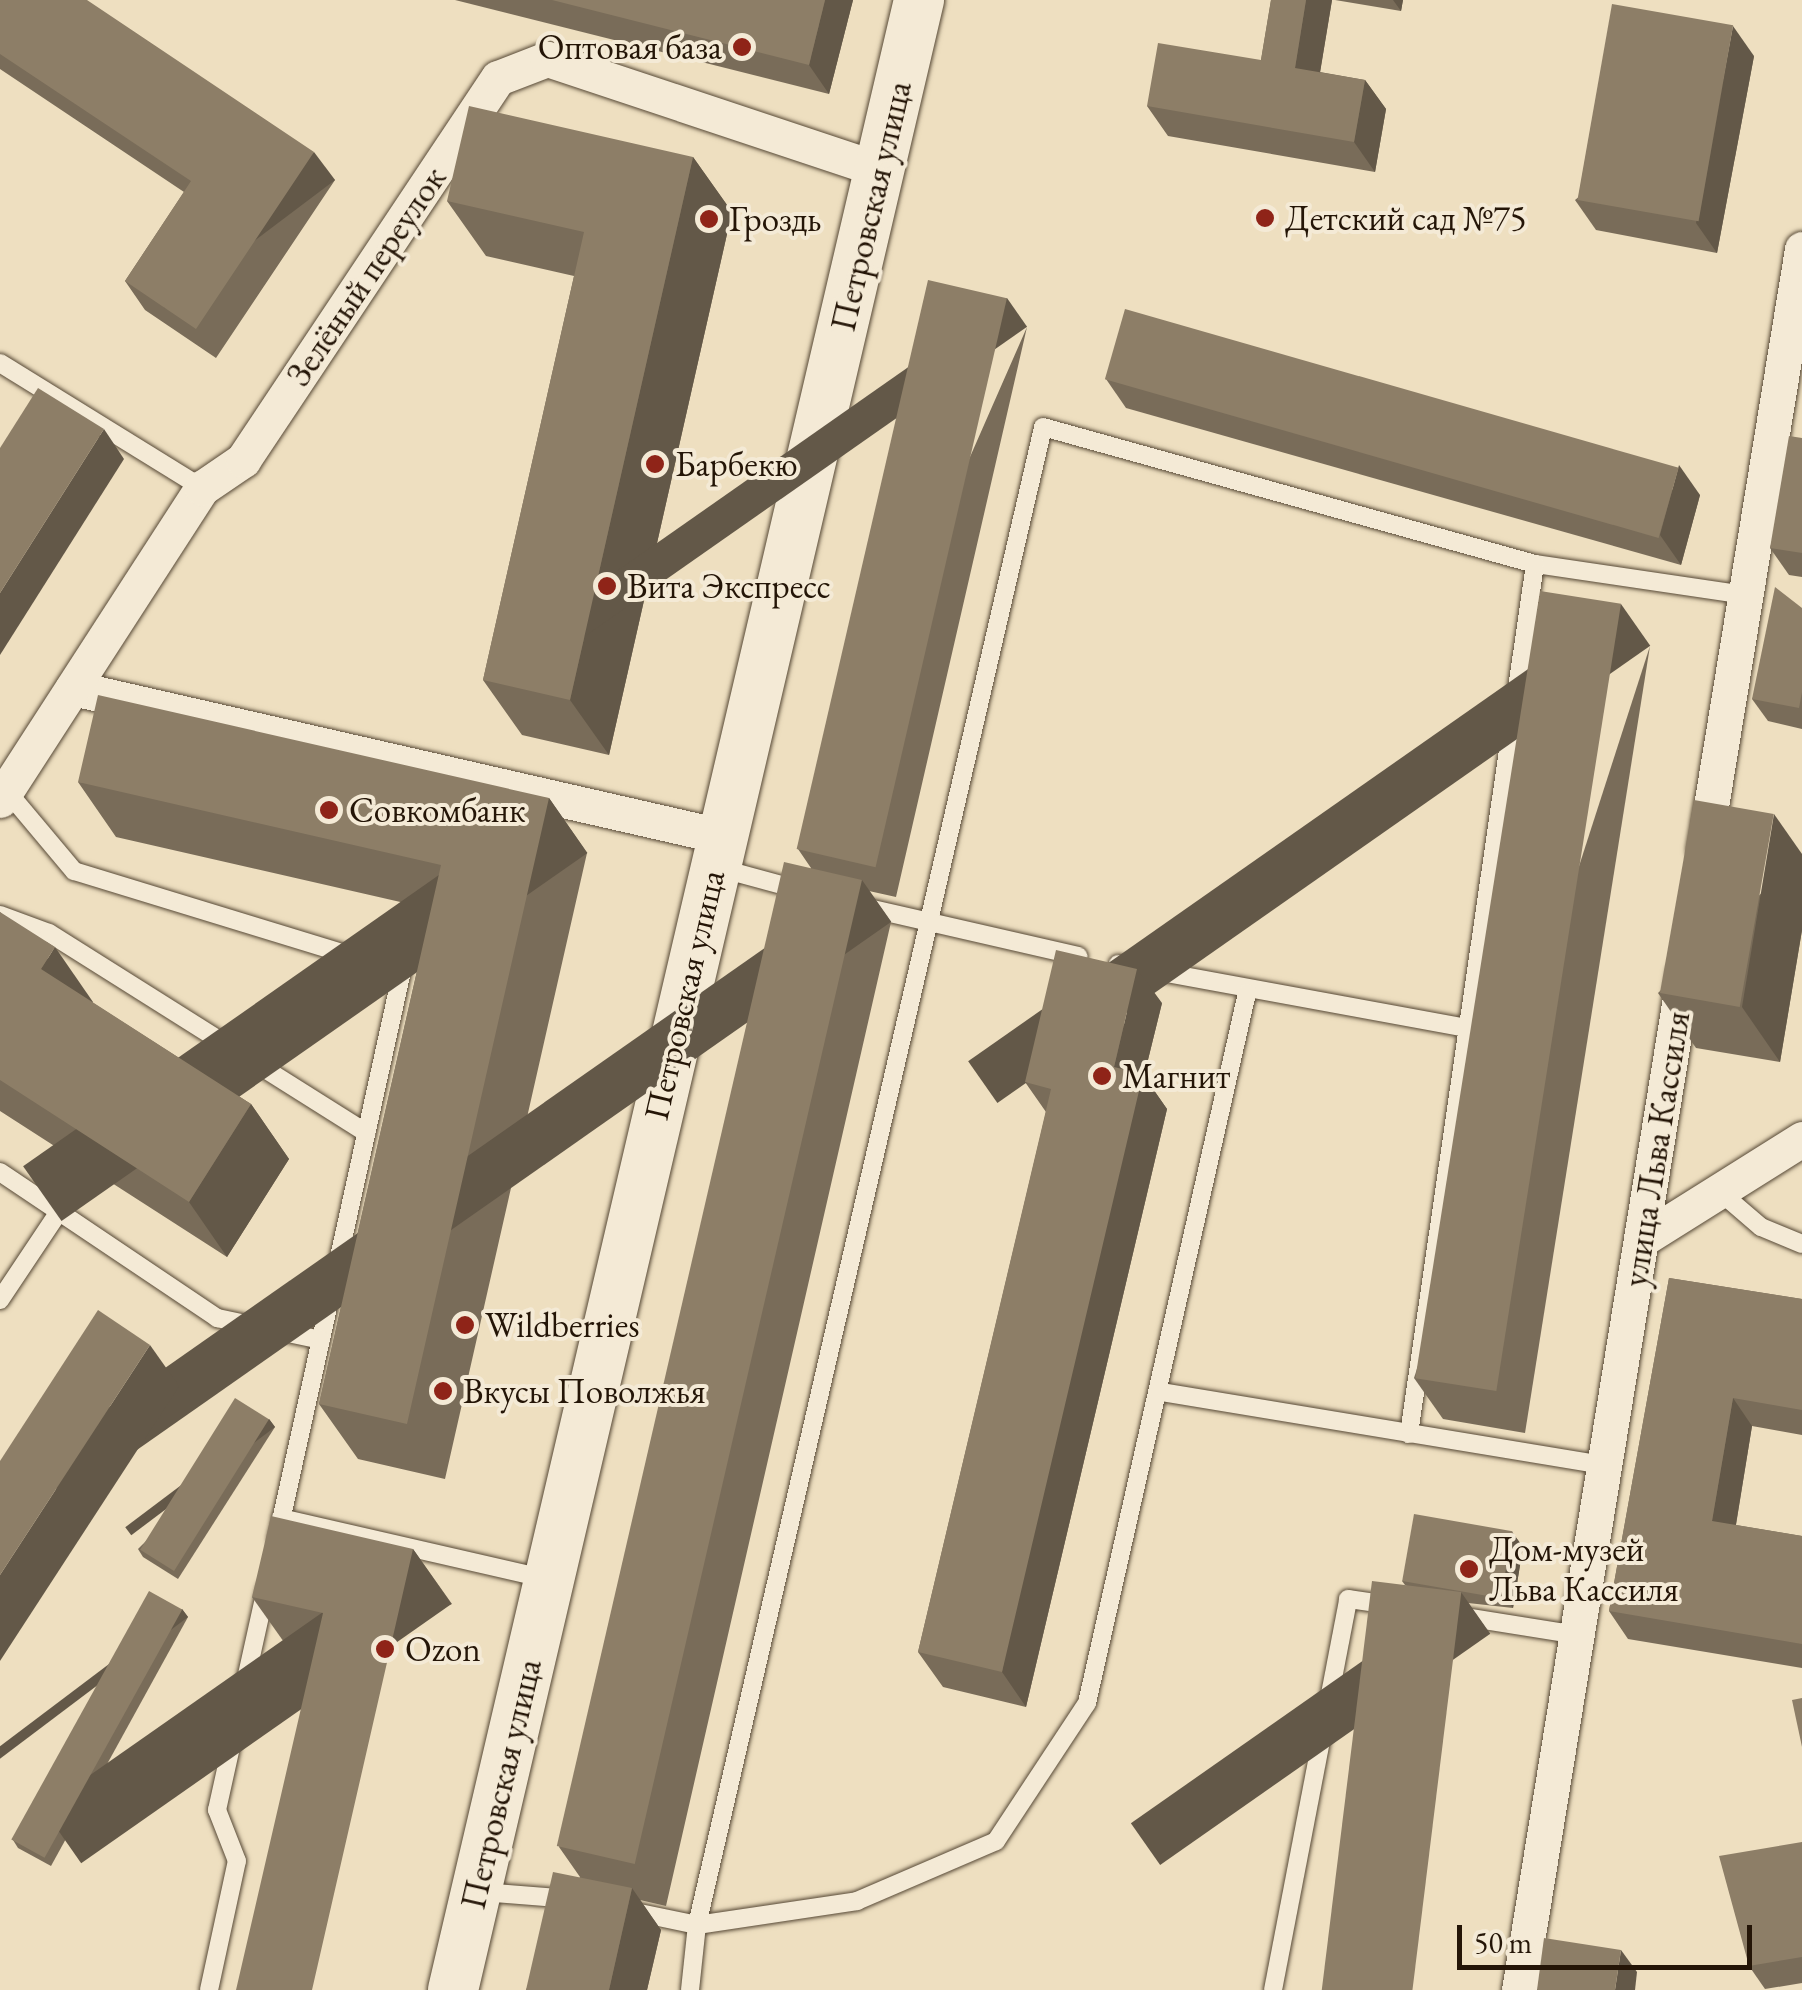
<!DOCTYPE html>
<html>
<head>
<meta charset="utf-8">
<style>
  body { margin:0 }
  #map { position:relative; width:1802px; height:1990px; overflow:hidden; background:#eedfc0; font-family:"EB Garamond",serif }
  div>[style] { position:absolute }
  .roads { filter:drop-shadow(0 0 2px #564835) drop-shadow(0 0 2px #564835) }
  .lane>* { height:18px; margin:-9px; padding:0 9px; transform-origin:9px; border-radius:9px; background:#f4ead6 }
  .street>* { height:35px; margin:-17.5px; padding:0 17.5px; transform-origin:17.5px; border-radius:17.5px; background:#f4ead6 }
  .secondary>* { height:50px; margin:-25px; padding:0 25px; transform-origin:25px; border-radius:25px; background:#f4ead6 }
  .wall>* { inset:0; background:#796c59 }
  .shaded-wall>* { inset:0; background:#635848; transform-origin:0 0 }
  .building>* { inset:0; background:#8d7e67; transform-origin:0 0 }
  .dots>* { width:28px; height:28px; translate:-50% -50%; box-sizing:border-box; border:5px solid #f4ead6; border-radius:50% }
  span { translate:-50% -50%; white-space:nowrap; text-align:center; line-height:1.15; -webkit-text-stroke:8px #f4ead6; paint-order:stroke }
  .poi-label { font-size:35px; color:#241507 }
  .right { translate:-100% -50%; text-align:right }
  .left { translate:0 -50%; text-align:left }
  .street-label { font-size:35px; color:#241507 }
  .scale { position:absolute; left:1457px; top:1925px; width:295px; height:45px; box-sizing:border-box; border:5px solid #241507; border-top:0; padding-left:12px; font-size:30px; line-height:35px; white-space:nowrap; color:#241507; -webkit-text-stroke:8px #f4ead6; paint-order:stroke }
</style>
</head>
<body>
<div id="map">
  <div class="roads">
    <div class="lane">
      <i style="left:0;top:363px;width:238px;rotate:31.7deg"></i>
      <i style="left:6px;top:790px;width:106px;rotate:50deg"></i>
      <i style="left:74px;top:871px;width:343px;rotate:17deg"></i>
      <i style="left:402px;top:971px;width:582px;rotate:102.41deg"></i>
      <i style="left:719px;top:868px;width:84px;rotate:15.2deg"></i>
      <i style="left:864px;top:907px;width:220px;rotate:12.9deg"></i>
      <i style="left:0;top:915px;width:52px;rotate:20.2deg"></i>
      <i style="left:49px;top:933px;width:375px;rotate:32.2deg"></i>
      <i style="left:1118px;top:964px;width:349px;rotate:10.4deg"></i>
      <i style="left:0;top:1172px;width:262px;rotate:33.9deg"></i>
      <i style="left:217px;top:1318px;width:106px;rotate:11.9deg"></i>
      <i style="left:1719px;top:1191px;width:55px;rotate:40.6deg"></i>
      <i style="left:1761px;top:1227px;width:44px;rotate:22.5deg"></i>
      <i style="left:0;top:1300px;width:108px;rotate:-56.3deg"></i>
      <i style="left:1162px;top:1392px;width:448px;rotate:9.4deg"></i>
      <i style="left:1409px;top:1434px;width:879px;rotate:-81.76deg"></i>
      <i style="left:1535px;top:564px;width:213px;rotate:8.4deg"></i>
      <i style="left:281px;top:1518px;width:274px;rotate:12.9deg"></i>
      <i style="left:1459px;top:1616px;width:120px;rotate:9.1deg"></i>
      <i style="left:482px;top:1892px;width:89px;rotate:4.5deg"></i>
      <i style="left:630px;top:1911px;width:68px;rotate:11.8deg"></i>
      <i style="left:697px;top:1925px;width:162px;rotate:-8.5deg"></i>
      <i style="left:857px;top:1901px;width:151px;rotate:-23.3deg"></i>
      <i style="left:996px;top:1841px;width:165px;rotate:-56.6deg"></i>
      <i style="left:1087px;top:1703px;width:728px;rotate:-77.3deg"></i>
      <i style="left:209px;top:1990px;width:132px;rotate:-77.8deg"></i>
      <i style="left:237px;top:1861px;width:55px;rotate:-111.4deg"></i>
      <i style="left:217px;top:1810px;width:226px;rotate:-77.5deg"></i>
      <i style="left:690px;top:1990px;width:65px;rotate:-83.9deg"></i>
      <i style="left:697px;top:1925px;width:1537px;rotate:-76.99deg"></i>
      <i style="left:1043px;top:427px;width:511px;rotate:15.56deg"></i>
      <i style="left:1273px;top:1990px;width:398px;rotate:-79.1deg"></i>
      <i style="left:1348px;top:1599px;width:41px;rotate:8.3deg"></i>
    </div>
    <div class="street">
      <i style="left:73px;top:688px;width:665px;rotate:12.87deg"></i>
      <i style="left:0;top:800px;width:372px;rotate:-57.1deg"></i>
      <i style="left:202px;top:488px;width:50px;rotate:-34.3deg"></i>
      <i style="left:243px;top:460px;width:459px;rotate:-56.3deg"></i>
      <i style="left:498px;top:78px;width:53px;rotate:-21.2deg"></i>
      <i style="left:547px;top:59px;width:351px;rotate:18.4deg"></i>
      <i style="left:1704px;top:849px;width:608px;rotate:-80.72deg"></i>
      <i style="left:1641px;top:1240px;width:190px;rotate:-32.1deg"></i>
      <i style="left:1519px;top:1990px;width:1029px;rotate:-80.78deg"></i>
    </div>
    <div class="secondary">
      <i style="left:453px;top:1990px;width:2044px;rotate:-76.82deg"></i>
    </div>
  </div>
  <div class="wall">
    <i style="clip-path:polygon(0 0,335px 180px,216px 358px,145px 310px,125px 281px,184px 192px,0 69px)"></i>
    <i style="clip-path:polygon(455px 0,853px 0,829px 94px)"></i>
    <i style="clip-path:polygon(1271px 0,1332px 0,1320px 72px,1365px 80px,1386px 109px,1375px 172px,1168px 136px,1147px 106px,1261px 60px)"></i>
    <i style="clip-path:polygon(1335px 0,1403px 0,1401px 11px)"></i>
    <i style="clip-path:polygon(1754px 56px,1717px 253px,1596px 230px,1575px 200px)"></i>
    <i style="clip-path:polygon(693px 157px,732px 212px,609px 755px,522px 735px,483px 680px,574px 276px,486px 256px,447px 201px)"></i>
    <i style="clip-path:polygon(1027px 327px,896px 897px,869px 891px,891px 922px,666px 1906px,640px 1900px,661px 1930px,647px 1990px,526px 1990px,580px 1877px,559px 1847px,811px 868px,798px 849px)"></i>
    <i style="clip-path:polygon(1106px 379px,1700px 495px,1681px 565px,1126px 408px)"></i>
    <i style="clip-path:polygon(1802px 438px,1802px 577px,1789px 575px,1770px 548px)"></i>
    <i style="clip-path:polygon(1802px 608px,1802px 729px,1768px 721px,1752px 699px)"></i>
    <i style="clip-path:polygon(1650px 646px,1525px 1433px,1443px 1419px,1414px 1378px)"></i>
    <i style="clip-path:polygon(78px 782px,549px 798px,587px 853px,445px 1479px,358px 1459px,319px 1404px,431px 909px,116px 837px)"></i>
    <i style="clip-path:polygon(1802px 854px,1802px 930px,1780px 1062px,1696px 1048px,1658px 993px)"></i>
    <i style="clip-path:polygon(0 912px,93px 1003px,251px 1104px,289px 1159px,227px 1257px,0 1111px)"></i>
    <i style="clip-path:polygon(1162px 1003px,1144px 1076px,1167px 1109px,1026px 1707px,943px 1687px,918px 1652px,1046px 1112px,1025px 1082px)"></i>
    <i style="clip-path:polygon(1669px 1278px,1802px 1299px,1802px 1435px,1752px 1426px,1736px 1525px,1802px 1536px,1802px 1668px,1628px 1639px,1609px 1611px)"></i>
    <i style="clip-path:polygon(269px 1419px,275px 1427px,178px 1579px,143px 1557px,138px 1549px)"></i>
    <i style="clip-path:polygon(1512px 1532px,1523px 1547px,1513px 1608px,1468px 1603px,1490px 1634px,1405px 1585px,1402px 1581px)"></i>
    <i style="clip-path:polygon(413px 1549px,452px 1604px,313px 1657px,291px 1652px,252px 1597px)"></i>
    <i style="clip-path:polygon(182px 1609px,188px 1617px,51px 1866px,18px 1848px,13px 1840px)"></i>
    <i style="clip-path:polygon(1802px 1842px,1802px 1983px,1765px 1989px,1749px 1966px)"></i>
  </div>
  <div class="shaded-wall">
    <i style="clip-path:polygon(825px 0,853px 0,829px 94px,809px 65px)"></i>
    <i style="clip-path:polygon(1306px 0,1332px 0,1316px 97px,1295px 68px)"></i>
    <i style="clip-path:polygon(1393px 0,1403px 0,1401px 11px)"></i>
    <i style="clip-path:polygon(1733px 26px,1754px 56px,1717px 253px,1696px 223px)"></i>
    <i style="clip-path:polygon(1365px 80px,1386px 109px,1375px 172px,1354px 142px)"></i>
    <i style="left:314px;top:152px;width:35px;height:213px;rotate:53deg"></i>
    <i style="clip-path:polygon(693px 157px,732px 212px,609px 755px,570px 700px)"></i>
    <i style="left:1007px;top:298px;width:35px;height:585px;rotate:55deg"></i>
    <i style="clip-path:polygon(104px 429px,124px 459px,0 655px,0 593px)"></i>
    <i style="clip-path:polygon(1679px 465px,1700px 495px,1681px 565px,1660px 535px)"></i>
    <i style="left:1621px;top:604px;width:51px;height:797px;rotate:55deg"></i>
    <i style="left:549px;top:798px;width:67px;height:642px;rotate:55deg"></i>
    <i style="clip-path:polygon(1774px 814px,1802px 854px,1802px 930px,1780px 1062px,1742px 1007px)"></i>
    <i style="left:862px;top:880px;width:51px;height:1009px;rotate:55deg"></i>
    <i style="clip-path:polygon(55px 947px,93px 1002px,79px 1024px,41px 969px)"></i>
    <i style="clip-path:polygon(1137px 969px,1162px 1003px,1144px 1076px,1167px 1109px,1026px 1707px,1002px 1672px,1114px 1067px)"></i>
    <i style="clip-path:polygon(251px 1104px,289px 1159px,227px 1257px,189px 1202px)"></i>
    <i style="clip-path:polygon(150px 1345px,179px 1386px,0 1661px,0 1575px)"></i>
    <i style="clip-path:polygon(1733px 1398px,1752px 1426px,1732px 1548px,1712px 1521px)"></i>
    <i style="left:269px;top:1419px;width:10px;height:180px;rotate:53deg"></i>
    <i style="clip-path:polygon(1512px 1532px,1523px 1547px,1513px 1608px,1502px 1592px)"></i>
    <i style="left:413px;top:1549px;width:67px;height:452px;rotate:55deg"></i>
    <i style="left:1461px;top:1592px;width:51px;height:403px;rotate:55deg"></i>
    <i style="left:182px;top:1609px;width:10px;height:284px;rotate:53deg"></i>
    <i style="clip-path:polygon(632px 1888px,661px 1930px,647px 1990px,609px 1990px)"></i>
    <i style="clip-path:polygon(1621px 1950px,1637px 1972px,1635px 1990px,1615px 1990px)"></i>
  </div>
  <div class="building">
    <i style="clip-path:polygon(0 0,87px 0,314px 152px,196px 329px,125px 281px,191px 181px,0 54px)"></i>
    <i style="clip-path:polygon(552px 0,825px 0,809px 65px)"></i>
    <i style="clip-path:polygon(1271px 0,1306px 0,1295px 68px,1365px 80px,1354px 142px,1147px 106px,1158px 43px,1261px 60px)"></i>
    <i style="left:1612px;top:4px;width:123px;height:199px;rotate:10deg"></i>
    <i style="clip-path:polygon(469px 106px,693px 157px,570px 700px,483px 680px,584px 232px,447px 201px)"></i>
    <i style="left:928px;top:280px;width:81px;height:584px;rotate:13deg"></i>
    <i style="left:1125px;top:309px;width:576px;height:73px;rotate:16deg"></i>
    <i style="clip-path:polygon(38px 388px,104px 429px,0 593px,0 448px)"></i>
    <i style="clip-path:polygon(1789px 436px,1802px 438px,1802px 553px,1770px 548px)"></i>
    <i style="clip-path:polygon(1775px 587px,1802px 608px,1802px 692px,1799px 708px,1752px 699px)"></i>
    <i style="left:1540px;top:591px;width:82px;height:797px;rotate:9deg"></i>
    <i style="clip-path:polygon(98px 695px,549px 798px,407px 1424px,319px 1404px,441px 865px,78px 782px)"></i>
    <i style="left:1694px;top:800px;width:81px;height:196px;rotate:10deg"></i>
    <i style="left:784px;top:862px;width:80px;height:1010px;rotate:13deg"></i>
    <i style="clip-path:polygon(0 912px,55px 947px,41px 969px,251px 1104px,189px 1202px,0 1080px)"></i>
    <i style="clip-path:polygon(1056px 950px,1137px 969px,1114px 1067px,1143px 1074px,1002px 1672px,918px 1652px,1051px 1089px,1025px 1082px)"></i>
    <i style="clip-path:polygon(1669px 1278px,1802px 1299px,1802px 1410px,1733px 1398px,1712px 1521px,1802px 1536px,1802px 1644px,1609px 1611px)"></i>
    <i style="clip-path:polygon(98px 1310px,150px 1345px,0 1575px,0 1461px)"></i>
    <i style="left:235px;top:1398px;width:40px;height:179px;rotate:32deg"></i>
    <i style="left:1414px;top:1514px;width:100px;height:68px;rotate:10deg"></i>
    <i style="clip-path:polygon(271px 1516px,413px 1549px,312px 1990px,236px 1990px,323px 1613px,252px 1597px)"></i>
    <i style="left:1372px;top:1581px;width:90px;height:414px;rotate:7deg"></i>
    <i style="left:149px;top:1591px;width:38px;height:284px;rotate:29deg"></i>
    <i style="clip-path:polygon(1802px 1698px,1802px 1747px,1792px 1700px)"></i>
    <i style="clip-path:polygon(1802px 1842px,1802px 1957px,1749px 1966px,1719px 1856px)"></i>
    <i style="clip-path:polygon(553px 1872px,632px 1888px,609px 1990px,526px 1990px)"></i>
    <i style="clip-path:polygon(1544px 1938px,1621px 1950px,1615px 1990px,1537px 1990px)"></i>
  </div>
  <div class="dots">
    <i style="left:742px;top:47px;background:#8f2418"></i>
    <i style="left:1265px;top:218px;background:#8f2418"></i>
    <i style="left:709px;top:219px;background:#8f2418"></i>
    <i style="left:655px;top:464px;background:#8f2418"></i>
    <i style="left:607px;top:586px;background:#8f2418"></i>
    <i style="left:329px;top:810px;background:#8f2418"></i>
    <i style="left:1102px;top:1076px;background:#8f2418"></i>
    <i style="left:465px;top:1325px;background:#8f2418"></i>
    <i style="left:443px;top:1391px;background:#8f2418"></i>
    <i style="left:1469px;top:1569px;background:#8f2418"></i>
    <i style="left:385px;top:1649px;background:#8f2418"></i>
  </div>
  <div class="poi-label">
    <span class="right" style="left:722px;top:47px">Оптовая база</span>
    <span class="left" style="left:1285px;top:218px">Детский сад №75</span>
    <span class="left" style="left:729px;top:219px">Гроздь</span>
    <span class="left" style="left:675px;top:464px">Барбекю</span>
    <span class="left" style="left:627px;top:586px">Вита Экспресс</span>
    <span class="left" style="left:349px;top:810px">Совкомбанк</span>
    <span class="left" style="left:1122px;top:1076px">Магнит</span>
    <span class="left" style="left:485px;top:1325px">Wildberries</span>
    <span class="left" style="left:463px;top:1391px">Вкусы Поволжья</span>
    <span class="left" style="left:1489px;top:1569px">Дом-музей<br>Льва Кассиля</span>
    <span class="left" style="left:405px;top:1649px">Ozon</span>
  </div>
  <div class="street-label">
    <span style="left:871px;top:206px;rotate:-77deg">Петровская улица</span>
    <span style="left:366px;top:276px;rotate:-56deg">Зелёный переулок</span>
    <span style="left:684px;top:995px;rotate:-77deg">Петровская улица</span>
    <span style="left:1656px;top:1149px;rotate:-81deg">улица Льва Кассиля</span>
    <span style="left:501px;top:1784px;rotate:-77deg">Петровская улица</span>
  </div>
  <div class="scale">50 m</div>
</div>
</body>
</html>
